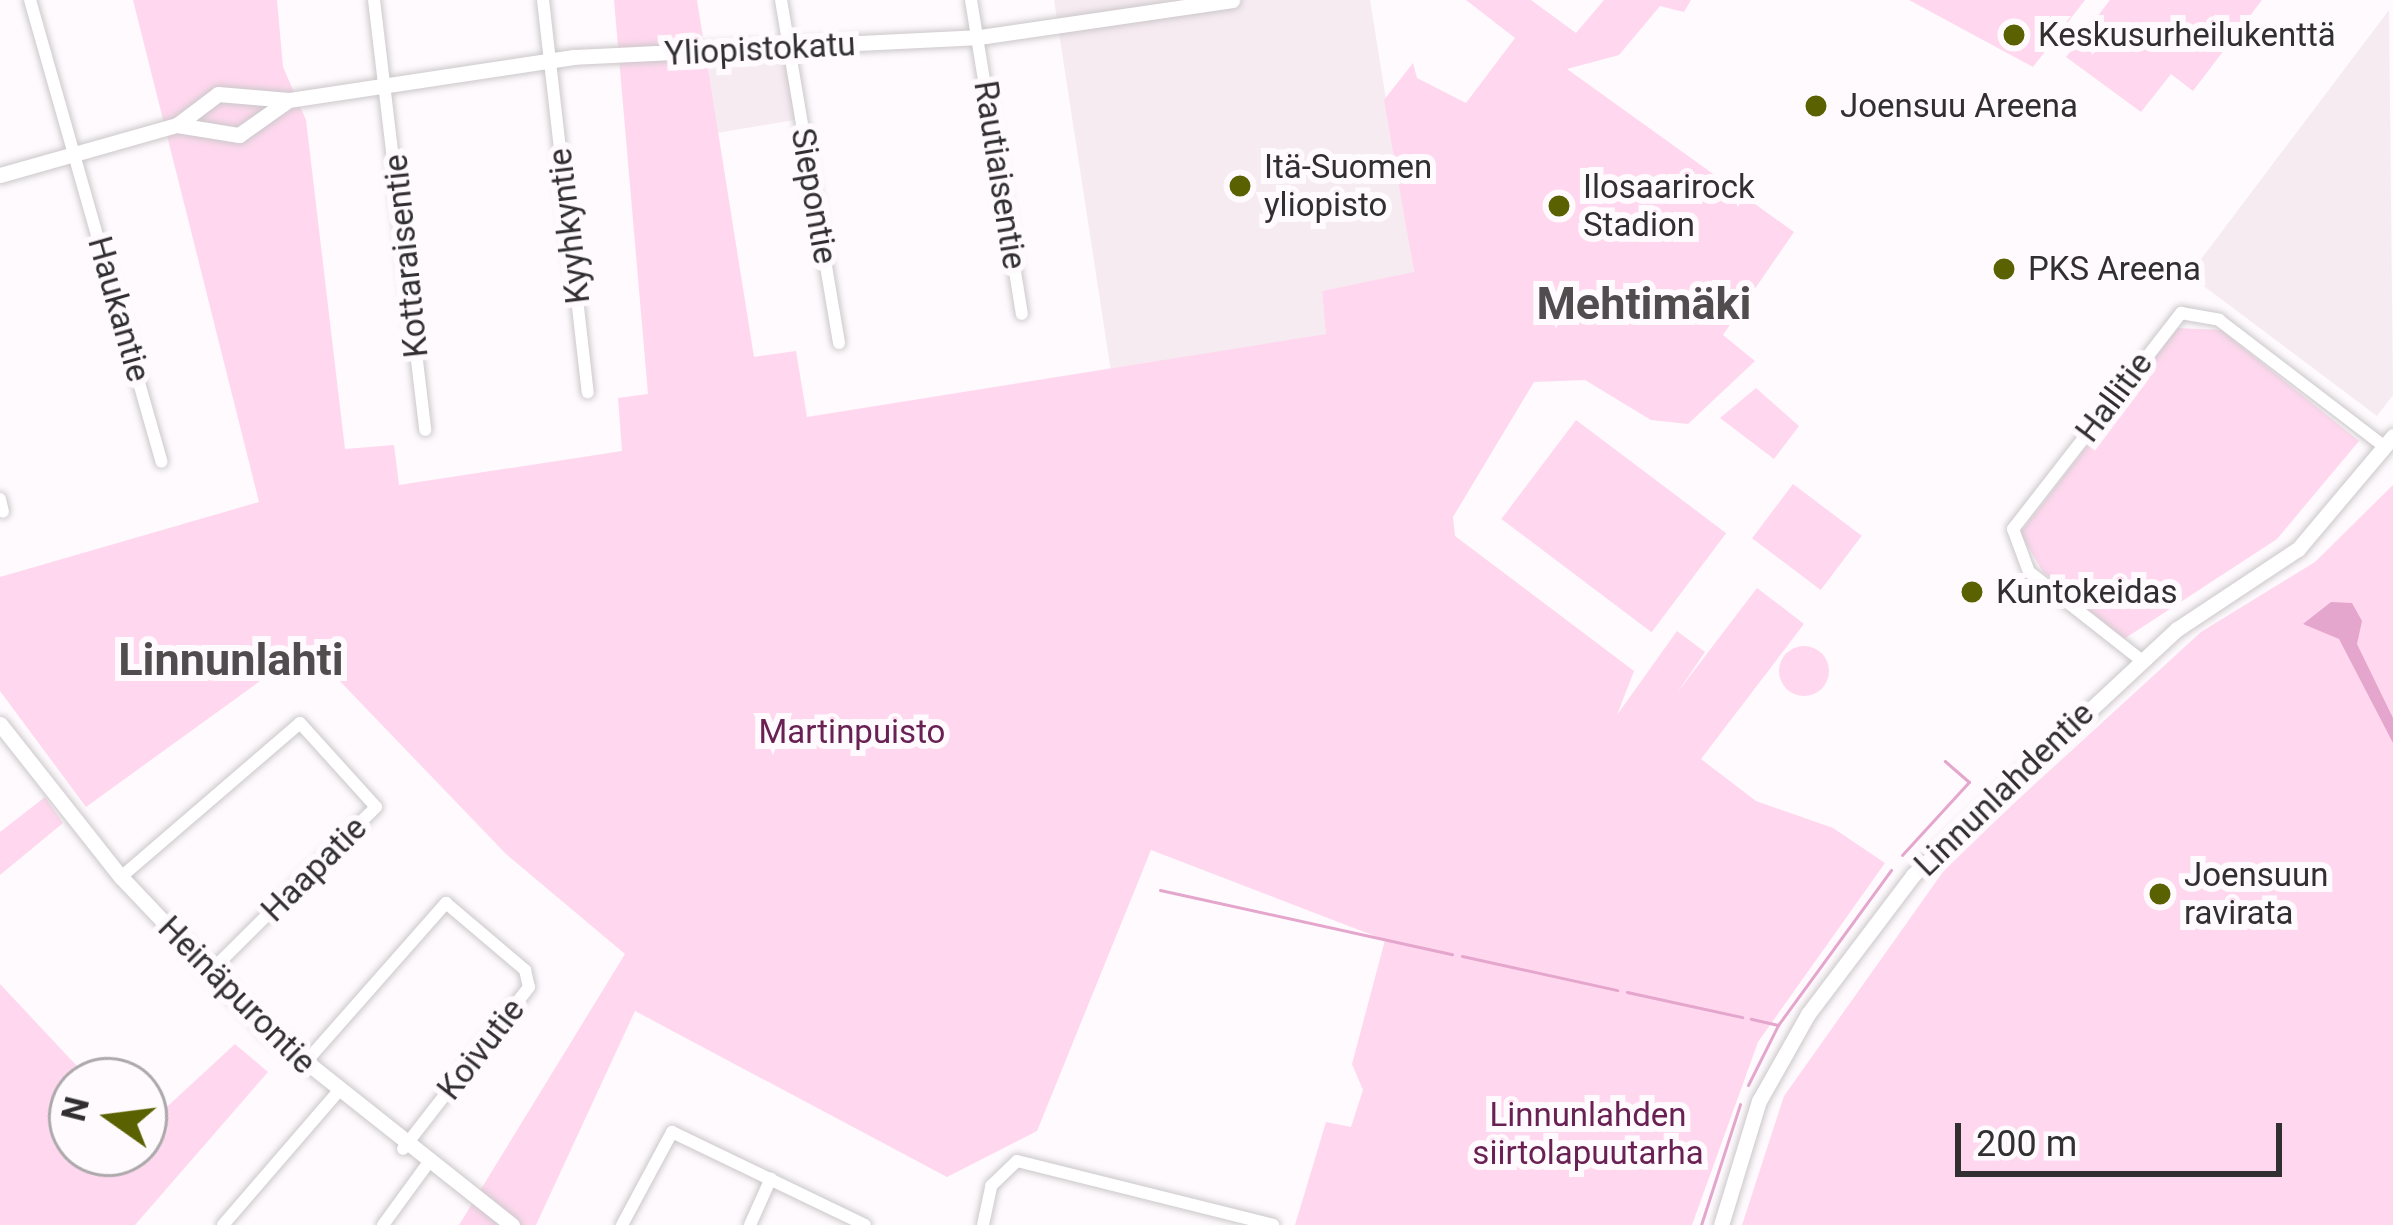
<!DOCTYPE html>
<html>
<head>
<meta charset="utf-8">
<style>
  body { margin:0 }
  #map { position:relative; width:2393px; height:1225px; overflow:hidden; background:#fefafd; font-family:Roboto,sans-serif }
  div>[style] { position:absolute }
  .built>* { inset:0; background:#f6ebf1 }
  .green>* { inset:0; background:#ffd8ef; transform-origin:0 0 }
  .round { border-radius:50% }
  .water>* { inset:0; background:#e4a6cc }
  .stream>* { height:3px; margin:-1.5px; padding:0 1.5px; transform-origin:1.5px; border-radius:1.5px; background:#e4a6cc }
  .roads { filter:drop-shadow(0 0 3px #ccc8ca) drop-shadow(0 0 3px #ccc8ca) }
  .minor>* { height:12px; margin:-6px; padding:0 6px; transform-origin:6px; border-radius:6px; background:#fff }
  .tertiary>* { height:15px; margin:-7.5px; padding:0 7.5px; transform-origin:7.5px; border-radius:7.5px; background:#fff }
  .dots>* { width:33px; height:33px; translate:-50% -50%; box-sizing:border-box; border:6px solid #fefafd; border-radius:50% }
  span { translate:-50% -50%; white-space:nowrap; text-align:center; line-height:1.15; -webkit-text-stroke:12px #fefafd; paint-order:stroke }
  .poi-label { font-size:33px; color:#312f30 }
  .left { translate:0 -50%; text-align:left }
  .street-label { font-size:33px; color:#312f30 }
  .park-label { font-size:33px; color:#692154 }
  .district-label { font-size:45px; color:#514d4f; font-weight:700 }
  .north { position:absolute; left:48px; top:1057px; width:120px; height:120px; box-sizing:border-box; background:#fefafd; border:3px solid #aca9ab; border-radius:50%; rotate:284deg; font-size:33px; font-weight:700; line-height:48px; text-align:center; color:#312f30 }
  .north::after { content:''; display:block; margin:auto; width:42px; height:54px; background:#5a6100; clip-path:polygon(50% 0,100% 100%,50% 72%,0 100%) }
  .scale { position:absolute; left:1955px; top:1123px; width:327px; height:54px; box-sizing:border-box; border:6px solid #312f30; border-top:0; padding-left:15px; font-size:36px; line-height:42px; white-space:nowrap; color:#312f30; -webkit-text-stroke:9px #fefafd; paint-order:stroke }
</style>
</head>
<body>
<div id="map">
  <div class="built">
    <i style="clip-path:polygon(1054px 0,1370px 0,1414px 273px,1322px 291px,1327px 334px,1111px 372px)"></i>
    <i style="clip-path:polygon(2389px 10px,2393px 395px,2377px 416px,2189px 275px)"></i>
    <i style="clip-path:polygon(790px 49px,800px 119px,717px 133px,704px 51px)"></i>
  </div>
  <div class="green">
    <i style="clip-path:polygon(133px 0,277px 0,283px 67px,306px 120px,345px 449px,394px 445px,399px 485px,622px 451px,618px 398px,648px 394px,614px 0,697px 0,754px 357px,796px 351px,807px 417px,1326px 334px,1322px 291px,1414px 272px,1384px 100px,1413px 63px,1417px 78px,1466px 103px,1515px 38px,1466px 0,1531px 0,1576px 33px,1604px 0,1691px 0,1684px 12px,1660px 6px,1619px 55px,1567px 69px,1794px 232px,1723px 335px,1755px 361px,1688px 424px,1651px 420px,1585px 380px,1534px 382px,1453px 517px,1455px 536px,1634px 671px,1617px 715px,1677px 631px,1705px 652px,1677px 693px,1757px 588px,1804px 624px,1701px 759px,1756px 801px,1833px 828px,1885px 863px,1758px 1042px,1692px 1225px,1295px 1225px,1326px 1122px,1351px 1127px,1363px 1090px,1352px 1064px,1385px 940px,1151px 850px,1037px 1131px,947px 1177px,635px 1011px,536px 1225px,459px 1225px,625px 954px,506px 854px,307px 647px,86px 807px,0 691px,0 577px,259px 502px)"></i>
    <i style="clip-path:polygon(1909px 0,2085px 0,2033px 67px)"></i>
    <i style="clip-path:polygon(2110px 0,2262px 0,2193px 91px,2171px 74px,2141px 112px,2066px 57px)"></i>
    <i style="clip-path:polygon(2178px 328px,2221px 330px,2359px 441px,2277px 539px,2124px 639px,2043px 572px,2020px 533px)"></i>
    <i style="clip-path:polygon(1756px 388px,1799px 426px,1774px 459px,1720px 418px)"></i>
    <i style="left:1576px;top:420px;width:188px;height:124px;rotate:37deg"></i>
    <i style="left:1793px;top:484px;width:86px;height:68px;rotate:37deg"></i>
    <i style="clip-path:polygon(2393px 485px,2393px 1225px,1742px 1225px,1784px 1096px,1950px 862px,2201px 632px,2315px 562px)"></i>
    <i class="round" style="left:1779px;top:646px;width:50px;height:50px"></i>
    <i style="clip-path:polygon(45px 797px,63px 823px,0 875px,0 832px)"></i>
    <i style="clip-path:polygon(0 984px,91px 1081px,72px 1081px,72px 1153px,144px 1153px,144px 1128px,235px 1044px,268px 1072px,135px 1225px,0 1225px)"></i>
  </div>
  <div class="water">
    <i style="clip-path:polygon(2331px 602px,2352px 603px,2362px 621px,2357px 644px,2393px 718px,2393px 743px,2339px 639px,2303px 624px)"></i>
  </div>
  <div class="stream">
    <i style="left:1902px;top:855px;width:99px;rotate:-47.5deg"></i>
    <i style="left:1969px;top:782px;width:32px;rotate:-139deg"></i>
    <i style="left:1160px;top:890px;width:299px;rotate:12.4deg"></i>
    <i style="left:1462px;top:956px;width:159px;rotate:12.4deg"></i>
    <i style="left:1627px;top:992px;width:118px;rotate:12.3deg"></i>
    <i style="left:1778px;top:1025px;width:192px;rotate:-53.9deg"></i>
    <i style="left:1748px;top:1085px;width:67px;rotate:-63.4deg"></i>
    <i style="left:1778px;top:1025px;width:28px;rotate:-167deg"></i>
    <i style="left:1701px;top:1225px;width:127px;rotate:-72.1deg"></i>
  </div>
  <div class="roads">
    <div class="minor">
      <i style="left:30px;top:0;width:480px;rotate:74.1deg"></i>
      <i style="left:374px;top:0;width:433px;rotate:83.2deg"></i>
      <i style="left:543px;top:0;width:395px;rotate:83.5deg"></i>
      <i style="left:781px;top:0;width:348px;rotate:80.4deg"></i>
      <i style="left:971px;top:0;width:318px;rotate:80.8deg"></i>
      <i style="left:0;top:499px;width:13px;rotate:77deg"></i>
      <i style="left:2141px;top:660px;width:142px;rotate:-141.8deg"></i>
      <i style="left:2029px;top:572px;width:46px;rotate:-110.4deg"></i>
      <i style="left:2013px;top:529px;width:274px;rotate:-52.1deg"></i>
      <i style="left:2181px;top:313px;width:39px;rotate:10deg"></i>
      <i style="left:2219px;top:320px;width:209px;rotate:37.4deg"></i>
      <i style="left:121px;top:877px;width:236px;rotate:-40.7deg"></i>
      <i style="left:300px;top:723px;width:113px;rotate:47.9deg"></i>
      <i style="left:376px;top:807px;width:235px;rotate:135.2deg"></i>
      <i style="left:304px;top:1064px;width:215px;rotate:-48.6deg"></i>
      <i style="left:446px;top:903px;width:104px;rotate:40.3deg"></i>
      <i style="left:525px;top:970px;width:17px;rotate:77deg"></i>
      <i style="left:529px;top:987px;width:205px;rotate:127.9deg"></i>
      <i style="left:223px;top:1225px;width:174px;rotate:-49.2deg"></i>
      <i style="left:383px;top:1225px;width:73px;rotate:-53.9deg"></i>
      <i style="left:622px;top:1225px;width:106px;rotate:-61.7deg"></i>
      <i style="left:672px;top:1132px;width:214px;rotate:25.7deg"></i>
      <i style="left:750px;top:1225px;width:51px;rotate:-65.9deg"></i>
      <i style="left:983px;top:1225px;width:40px;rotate:-78deg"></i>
      <i style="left:991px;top:1186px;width:36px;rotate:-44deg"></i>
      <i style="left:1017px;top:1161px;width:264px;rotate:14deg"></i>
    </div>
    <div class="tertiary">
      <i style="left:177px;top:125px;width:51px;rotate:-37.1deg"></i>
      <i style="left:218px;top:94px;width:71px;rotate:4.8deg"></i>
      <i style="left:289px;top:100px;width:287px;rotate:-8.6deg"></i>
      <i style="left:573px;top:57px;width:406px;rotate:-2.8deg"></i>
      <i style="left:979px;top:37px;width:256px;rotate:-8.3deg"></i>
      <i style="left:0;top:175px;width:184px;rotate:-15.8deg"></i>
      <i style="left:177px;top:125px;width:63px;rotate:9.2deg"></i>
      <i style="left:239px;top:135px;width:57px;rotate:-35.1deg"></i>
      <i style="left:0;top:724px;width:195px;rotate:51.7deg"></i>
      <i style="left:121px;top:877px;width:211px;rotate:46.5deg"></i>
      <i style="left:266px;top:1030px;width:314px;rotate:38.4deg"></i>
      <i style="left:1721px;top:1225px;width:130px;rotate:-73deg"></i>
      <i style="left:1759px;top:1101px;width:100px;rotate:-60.6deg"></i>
      <i style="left:1808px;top:1014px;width:174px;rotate:-52.9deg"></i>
      <i style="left:1913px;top:875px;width:361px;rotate:-43deg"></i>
      <i style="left:2177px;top:629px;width:145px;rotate:-33.5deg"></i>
      <i style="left:2298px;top:549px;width:148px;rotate:-49.9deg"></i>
    </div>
  </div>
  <div class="dots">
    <i style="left:2014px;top:35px;background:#5a6100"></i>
    <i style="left:1816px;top:106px;background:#5a6100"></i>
    <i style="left:1240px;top:186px;background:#5a6100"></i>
    <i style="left:1559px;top:206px;background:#5a6100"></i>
    <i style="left:2004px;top:269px;background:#5a6100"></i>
    <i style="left:1972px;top:592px;background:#5a6100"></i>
    <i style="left:2160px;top:894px;background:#5a6100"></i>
  </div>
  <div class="poi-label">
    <span class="left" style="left:2038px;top:35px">Keskusurheilukenttä</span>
    <span class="left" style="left:1840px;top:106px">Joensuu Areena</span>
    <span class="left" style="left:1264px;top:186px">Itä-Suomen<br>yliopisto</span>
    <span class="left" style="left:1583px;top:206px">Ilosaarirock<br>Stadion</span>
    <span class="left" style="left:2028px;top:269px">PKS Areena</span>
    <span class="left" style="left:1996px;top:592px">Kuntokeidas</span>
    <span class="left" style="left:2184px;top:894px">Joensuun<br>ravirata</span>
  </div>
  <div class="street-label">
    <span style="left:760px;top:49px;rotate:-3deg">Yliopistokatu</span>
    <span style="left:1000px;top:175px;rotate:81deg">Rautiaisentie</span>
    <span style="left:814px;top:196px;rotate:80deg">Siepontie</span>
    <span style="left:569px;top:226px;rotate:-97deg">Kyyhkyntie</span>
    <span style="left:406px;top:256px;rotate:-96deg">Kottaraisentie</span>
    <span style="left:119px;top:309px;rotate:74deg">Haukantie</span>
    <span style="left:2114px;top:397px;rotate:-53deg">Hallitie</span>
    <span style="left:2004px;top:789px;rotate:-44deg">Linnunlahdentie</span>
    <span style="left:314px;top:869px;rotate:-45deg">Haapatie</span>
    <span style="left:237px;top:995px;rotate:45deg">Heinäpurontie</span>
    <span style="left:481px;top:1049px;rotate:-52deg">Koivutie</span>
  </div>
  <div class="park-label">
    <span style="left:852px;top:732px">Martinpuisto</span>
    <span style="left:1588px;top:1134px">Linnunlahden<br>siirtolapuutarha</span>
  </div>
  <div class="district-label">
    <span style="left:1644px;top:304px">Mehtimäki</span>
    <span style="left:231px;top:660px">Linnunlahti</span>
  </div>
  <div class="north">N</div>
  <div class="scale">200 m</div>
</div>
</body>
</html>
